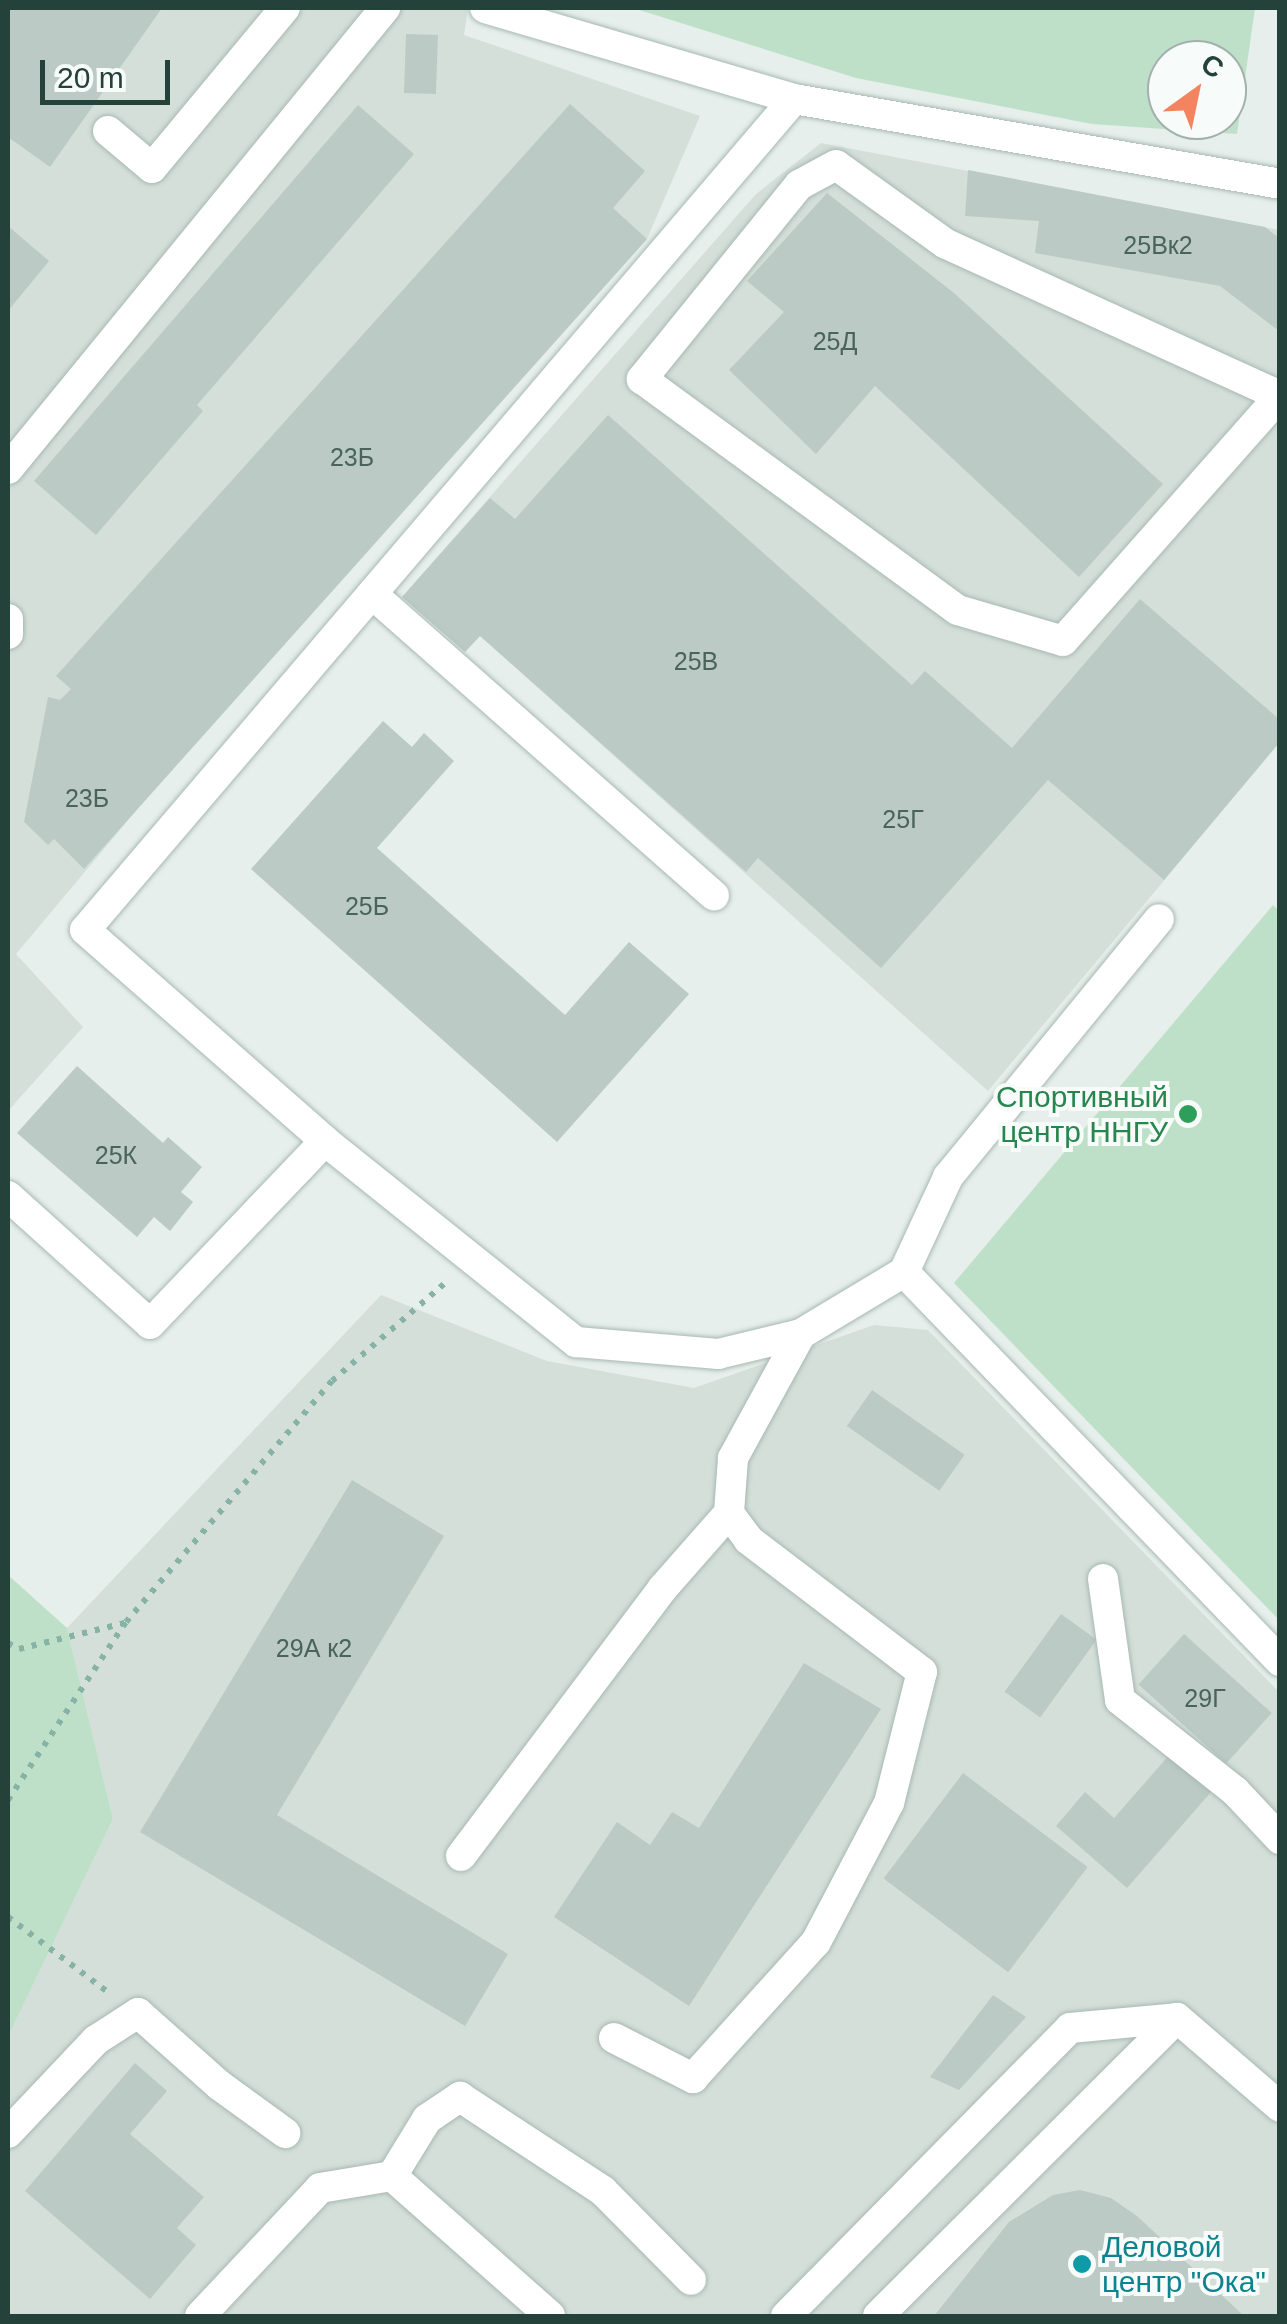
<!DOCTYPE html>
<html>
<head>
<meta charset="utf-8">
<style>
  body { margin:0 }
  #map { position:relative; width:1287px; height:2324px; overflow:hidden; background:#e6efeb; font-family:Helvetica,sans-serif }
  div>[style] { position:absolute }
  .built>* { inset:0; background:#d4dfda }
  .green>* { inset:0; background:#bfe0c8 }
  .building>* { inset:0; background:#bbcac4; transform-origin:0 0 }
  .path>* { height:6px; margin-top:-3px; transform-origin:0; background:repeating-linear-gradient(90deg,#86b3a5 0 5px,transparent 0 13px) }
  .roads { filter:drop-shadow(0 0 2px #a8b8b2) drop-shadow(0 0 2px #a8b8b2) }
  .minor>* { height:30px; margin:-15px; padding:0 15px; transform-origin:15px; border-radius:15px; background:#fff }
  .dots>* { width:28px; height:28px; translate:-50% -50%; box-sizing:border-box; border:5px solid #f7fbf9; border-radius:50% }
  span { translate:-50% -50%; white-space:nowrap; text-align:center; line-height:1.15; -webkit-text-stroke:8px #f7fbf9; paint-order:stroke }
  .number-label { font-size:25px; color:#4a645c }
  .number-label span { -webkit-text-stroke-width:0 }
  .leisure-label { font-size:30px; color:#27864d }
  .right { translate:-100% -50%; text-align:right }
  .culture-label { font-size:30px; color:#0d838f }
  .left { translate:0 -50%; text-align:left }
  .frame { position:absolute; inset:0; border:10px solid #24423a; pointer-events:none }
  .north { position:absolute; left:1147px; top:40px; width:100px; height:100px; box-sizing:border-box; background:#f7fbf9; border:2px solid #a3b1ad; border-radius:50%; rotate:33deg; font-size:28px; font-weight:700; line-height:40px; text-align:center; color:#24423a }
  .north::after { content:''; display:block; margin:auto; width:35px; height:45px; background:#f4845f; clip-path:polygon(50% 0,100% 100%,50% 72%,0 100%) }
  .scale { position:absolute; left:40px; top:60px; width:130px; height:45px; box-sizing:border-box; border:5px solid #24423a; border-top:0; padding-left:12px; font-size:30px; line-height:35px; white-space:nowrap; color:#24423a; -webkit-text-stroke:8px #f7fbf9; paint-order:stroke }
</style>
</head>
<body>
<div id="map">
  <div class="built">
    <i style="clip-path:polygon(8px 8px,468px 8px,464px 35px,700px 116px,647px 239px,166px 775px,16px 954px,83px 1027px,8px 1111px)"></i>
    <i style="clip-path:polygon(821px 143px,1279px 230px,1279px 743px,988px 1091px,480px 636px,465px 652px,402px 597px,756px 194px)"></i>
    <i style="clip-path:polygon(381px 1295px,547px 1361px,694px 1388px,874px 1325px,928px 1330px,1279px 1692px,1279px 2316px,8px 2316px,8px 2037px,113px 1819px,67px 1628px)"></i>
  </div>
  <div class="green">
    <i style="clip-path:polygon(evenodd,633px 8px,1255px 8px,1237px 134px,1092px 124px,856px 78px,633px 8px,1167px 60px,1227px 60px,1227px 120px,1167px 120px,1167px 60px)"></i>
    <i style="clip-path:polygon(1273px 905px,1279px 911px,1279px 1620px,954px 1283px)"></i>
    <i style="clip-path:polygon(8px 1575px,67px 1628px,113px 1819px,8px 2037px)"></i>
  </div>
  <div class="building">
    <i style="clip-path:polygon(8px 8px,162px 8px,50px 167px,8px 137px)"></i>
    <i style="left:406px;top:34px;width:32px;height:59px;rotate:2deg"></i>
    <i style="clip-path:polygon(570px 104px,645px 171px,613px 208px,647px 239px,84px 869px,54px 839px,48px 845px,24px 822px,48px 697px,60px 700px,71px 689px,56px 676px)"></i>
    <i style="clip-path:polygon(358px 105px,414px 154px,197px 405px,203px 411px,96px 535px,34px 481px)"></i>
    <i style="clip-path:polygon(968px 170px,1265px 227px,1279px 238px,1279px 331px,1220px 286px,1035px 253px,1039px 221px,965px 216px)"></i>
    <i style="clip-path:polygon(827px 193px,954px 293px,1163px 484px,1079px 577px,875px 386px,816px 454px,729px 370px,784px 312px,747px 281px)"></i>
    <i style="clip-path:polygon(8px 226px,49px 261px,8px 311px)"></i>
    <i style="clip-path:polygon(608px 415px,912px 685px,925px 671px,1012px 748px,1140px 599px,1279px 719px,1279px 743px,1164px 880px,1048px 780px,881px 968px,758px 858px,746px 872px,480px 636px,465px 652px,402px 597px,490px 498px,515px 519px)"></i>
    <i style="clip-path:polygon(383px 721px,412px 747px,424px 733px,454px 761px,377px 848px,565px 1015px,629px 942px,689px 994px,557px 1142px,251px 869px)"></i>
    <i style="clip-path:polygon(77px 1066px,163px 1143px,168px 1137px,202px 1167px,181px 1192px,193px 1202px,170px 1231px,154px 1217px,137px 1237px,17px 1133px)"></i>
    <i style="left:872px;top:1390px;width:113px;height:44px;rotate:35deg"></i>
    <i style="clip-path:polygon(352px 1480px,444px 1536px,277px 1815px,508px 1954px,465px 2026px,140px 1832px)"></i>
    <i style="left:1061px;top:1614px;width:44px;height:96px;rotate:36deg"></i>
    <i style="left:1184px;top:1634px;width:118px;height:68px;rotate:42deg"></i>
    <i style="clip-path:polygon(804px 1663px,881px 1709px,689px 2006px,554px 1917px,617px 1822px,650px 1845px,672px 1812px,699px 1828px)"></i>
    <i style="clip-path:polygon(1171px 1753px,1212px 1791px,1127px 1888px,1056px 1826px,1085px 1792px,1114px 1818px)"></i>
    <i style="left:963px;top:1773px;width:156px;height:132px;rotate:37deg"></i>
    <i style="clip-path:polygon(993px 1995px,1026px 2017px,959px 2090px,930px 2077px)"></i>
    <i style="clip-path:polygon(135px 2063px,167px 2091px,130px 2134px,204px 2197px,177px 2228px,196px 2245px,150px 2299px,25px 2191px)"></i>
    <i style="clip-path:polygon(1080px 2190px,1111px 2198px,1137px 2216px,1244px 2316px,934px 2316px,1009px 2222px,1053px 2195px)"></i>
  </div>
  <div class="path">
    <i style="left:8px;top:1643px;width:13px;rotate:29deg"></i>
    <i style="left:19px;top:1649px;width:109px;rotate:-13.8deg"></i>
    <i style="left:8px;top:1800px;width:214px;rotate:-56.5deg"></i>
    <i style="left:126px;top:1622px;width:317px;rotate:-49.5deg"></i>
    <i style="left:332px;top:1381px;width:150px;rotate:-40.9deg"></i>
    <i style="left:8px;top:1917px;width:125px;rotate:36.9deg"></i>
  </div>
  <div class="roads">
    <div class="minor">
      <i style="left:485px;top:8px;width:322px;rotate:16.4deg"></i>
      <i style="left:794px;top:99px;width:493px;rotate:9.9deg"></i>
      <i style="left:794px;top:99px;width:1092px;rotate:130.47deg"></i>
      <i style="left:85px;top:930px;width:320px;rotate:41.3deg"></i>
      <i style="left:325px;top:1141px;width:322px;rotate:38.7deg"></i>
      <i style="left:576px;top:1342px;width:143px;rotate:4.8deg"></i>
      <i style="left:718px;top:1354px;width:85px;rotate:-13.5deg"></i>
      <i style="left:801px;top:1334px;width:120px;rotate:-31deg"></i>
      <i style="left:904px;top:1272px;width:541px;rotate:45.97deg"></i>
      <i style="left:108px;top:131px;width:57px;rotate:40.1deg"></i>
      <i style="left:152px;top:168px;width:208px;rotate:-50.3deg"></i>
      <i style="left:1280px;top:396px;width:367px;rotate:-155.5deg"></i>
      <i style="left:946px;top:244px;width:135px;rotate:-144.3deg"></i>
      <i style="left:836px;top:165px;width:42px;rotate:151.6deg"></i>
      <i style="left:799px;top:185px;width:250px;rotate:129deg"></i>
      <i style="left:642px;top:379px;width:391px;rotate:36.2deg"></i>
      <i style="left:958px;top:610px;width:109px;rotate:16.4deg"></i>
      <i style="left:1063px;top:641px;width:327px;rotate:-48.5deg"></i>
      <i style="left:8px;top:469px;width:596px;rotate:-50.72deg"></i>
      <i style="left:372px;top:594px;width:456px;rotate:41.4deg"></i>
      <i style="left:8px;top:619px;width:15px;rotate:90deg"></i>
      <i style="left:8px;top:1196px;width:191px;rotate:42deg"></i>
      <i style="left:150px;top:1324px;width:253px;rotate:-46.3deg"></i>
      <i style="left:904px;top:1272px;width:105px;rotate:-65.1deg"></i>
      <i style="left:948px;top:1177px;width:333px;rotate:-50.7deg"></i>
      <i style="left:1103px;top:1579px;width:122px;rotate:82deg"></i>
      <i style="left:1120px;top:1700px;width:147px;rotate:38.4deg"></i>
      <i style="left:1235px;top:1791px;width:66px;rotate:46.8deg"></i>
      <i style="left:461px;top:1856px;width:336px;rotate:-53deg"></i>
      <i style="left:663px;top:1588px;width:100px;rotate:-48.7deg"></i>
      <i style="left:614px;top:2038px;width:89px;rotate:26.9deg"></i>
      <i style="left:693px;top:2078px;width:183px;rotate:-47.9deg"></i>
      <i style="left:816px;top:1942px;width:157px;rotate:-62.3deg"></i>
      <i style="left:889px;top:1803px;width:135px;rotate:-75.9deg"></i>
      <i style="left:922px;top:1672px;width:218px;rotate:-142.7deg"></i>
      <i style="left:749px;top:1540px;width:34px;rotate:-127deg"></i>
      <i style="left:729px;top:1513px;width:55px;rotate:-85.8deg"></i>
      <i style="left:733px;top:1458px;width:141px;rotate:-61.3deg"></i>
      <i style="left:8px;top:2133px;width:128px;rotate:-46.6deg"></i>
      <i style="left:96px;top:2040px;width:50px;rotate:-32.7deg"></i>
      <i style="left:138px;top:2013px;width:108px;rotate:41.6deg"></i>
      <i style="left:219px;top:2085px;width:82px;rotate:36deg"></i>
      <i style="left:392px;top:2176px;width:67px;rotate:-58.4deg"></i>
      <i style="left:427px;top:2119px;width:40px;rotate:-34deg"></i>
      <i style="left:460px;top:2097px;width:171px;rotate:33.3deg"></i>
      <i style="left:603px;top:2191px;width:125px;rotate:45.3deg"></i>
      <i style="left:200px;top:2316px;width:175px;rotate:-46.8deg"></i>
      <i style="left:320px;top:2188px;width:73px;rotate:-9.5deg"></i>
      <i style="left:392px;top:2176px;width:211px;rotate:41.5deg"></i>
      <i style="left:786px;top:2316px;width:404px;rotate:-45.4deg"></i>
      <i style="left:1070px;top:2028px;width:107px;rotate:-5.3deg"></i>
      <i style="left:878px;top:2316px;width:422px;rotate:-44.9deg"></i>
      <i style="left:1177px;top:2018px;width:136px;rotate:40.8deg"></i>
    </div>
  </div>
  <div class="dots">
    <i style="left:1188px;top:1114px;background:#2e9e5b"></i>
    <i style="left:1082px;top:2264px;background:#0f9aa8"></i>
  </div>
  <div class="number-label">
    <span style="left:1158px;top:245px">25Вк2</span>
    <span style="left:835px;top:341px">25Д</span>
    <span style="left:352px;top:457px">23Б</span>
    <span style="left:696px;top:661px">25В</span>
    <span style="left:87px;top:798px">23Б</span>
    <span style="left:903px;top:819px">25Г</span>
    <span style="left:367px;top:906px">25Б</span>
    <span style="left:116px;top:1155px">25К</span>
    <span style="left:314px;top:1648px">29А к2</span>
    <span style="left:1205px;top:1698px">29Г</span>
  </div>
  <div class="leisure-label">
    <span class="right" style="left:1168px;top:1114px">Спортивный<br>центр ННГУ</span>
  </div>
  <div class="culture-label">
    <span class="left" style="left:1102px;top:2264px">Деловой<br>центр "Ока"</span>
  </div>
  <div class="frame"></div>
  <div class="north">С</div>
  <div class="scale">20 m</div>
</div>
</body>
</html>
